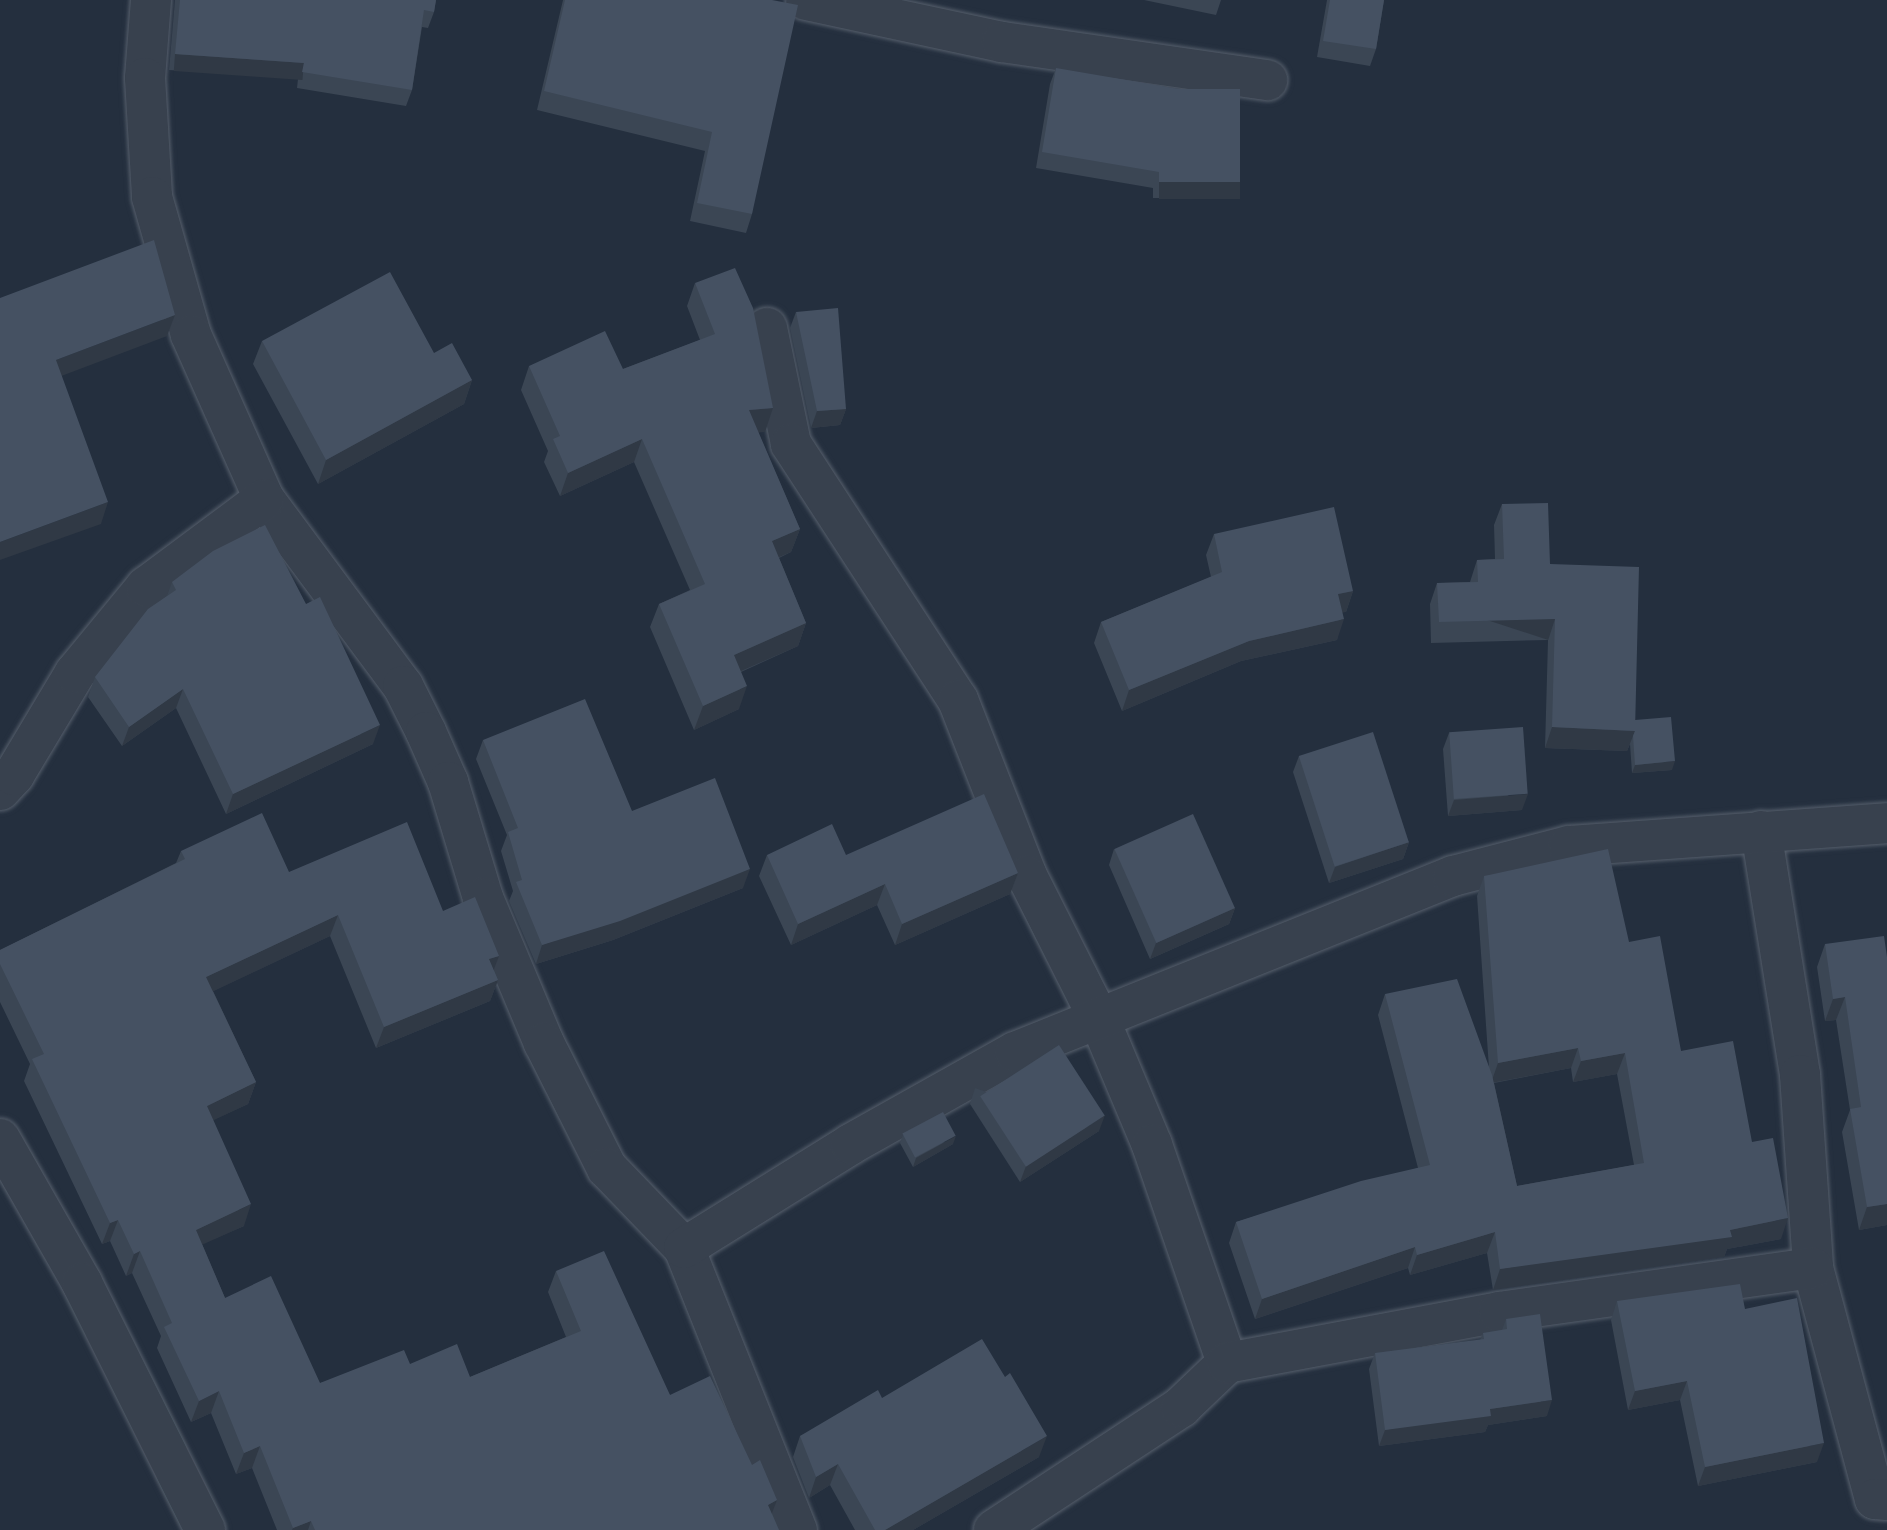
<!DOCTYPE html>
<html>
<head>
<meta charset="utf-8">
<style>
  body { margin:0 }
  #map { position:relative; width:1887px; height:1530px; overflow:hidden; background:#242f3e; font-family:"Golos Text",sans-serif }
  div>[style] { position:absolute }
  .roads { filter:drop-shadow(0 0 2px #565f6c) drop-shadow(0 0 2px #565f6c) }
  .minor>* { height:40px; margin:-20px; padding:0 20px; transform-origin:20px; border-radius:20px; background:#38414e }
  .wall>* { inset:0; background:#3b4654 }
  .shaded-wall>* { inset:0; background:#303945; transform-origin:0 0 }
  .building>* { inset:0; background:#455162; transform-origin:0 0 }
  span { translate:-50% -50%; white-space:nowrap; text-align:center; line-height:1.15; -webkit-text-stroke:6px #1d2633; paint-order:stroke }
</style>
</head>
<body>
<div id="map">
  <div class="roads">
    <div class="minor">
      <i style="left:151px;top:0;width:78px;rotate:94.4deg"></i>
      <i style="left:145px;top:78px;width:119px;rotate:86.6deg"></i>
      <i style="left:152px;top:197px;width:143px;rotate:74.2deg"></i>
      <i style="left:191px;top:335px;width:180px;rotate:66deg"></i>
      <i style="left:264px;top:499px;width:233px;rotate:53.4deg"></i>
      <i style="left:403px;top:686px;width:51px;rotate:63.4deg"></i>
      <i style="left:426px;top:732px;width:55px;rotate:66.3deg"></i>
      <i style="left:448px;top:782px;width:121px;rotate:73.2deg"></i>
      <i style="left:483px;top:898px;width:157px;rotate:67.2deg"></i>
      <i style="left:544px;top:1043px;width:140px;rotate:63.3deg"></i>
      <i style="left:607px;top:1168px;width:111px;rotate:46.1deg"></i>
      <i style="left:684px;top:1248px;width:304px;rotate:68.2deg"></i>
      <i style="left:806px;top:0;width:200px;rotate:12.1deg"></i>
      <i style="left:1002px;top:42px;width:268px;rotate:8.2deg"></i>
      <i style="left:767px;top:328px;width:118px;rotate:78.3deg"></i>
      <i style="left:791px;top:444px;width:306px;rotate:56.9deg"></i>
      <i style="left:958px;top:700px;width:189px;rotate:68.6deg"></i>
      <i style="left:1027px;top:876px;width:162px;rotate:63.3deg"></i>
      <i style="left:1100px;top:1021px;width:134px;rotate:67.2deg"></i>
      <i style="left:1152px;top:1145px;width:231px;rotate:71deg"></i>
      <i style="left:0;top:790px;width:21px;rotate:-47deg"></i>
      <i style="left:14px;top:775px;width:119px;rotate:-59.1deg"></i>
      <i style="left:75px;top:673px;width:112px;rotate:-50.5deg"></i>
      <i style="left:146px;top:587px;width:147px;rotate:-36.7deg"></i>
      <i style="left:1761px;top:831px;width:247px;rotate:80.9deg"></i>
      <i style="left:1800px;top:1075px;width:193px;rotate:86.1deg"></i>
      <i style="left:1813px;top:1268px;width:239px;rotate:75deg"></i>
      <i style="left:1875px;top:1499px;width:12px;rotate:5deg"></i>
      <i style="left:0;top:1139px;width:166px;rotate:60.3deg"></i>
      <i style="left:82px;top:1283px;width:276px;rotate:63.5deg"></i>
      <i style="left:684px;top:1248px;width:197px;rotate:-31.9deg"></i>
      <i style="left:851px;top:1144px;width:188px;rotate:-29.3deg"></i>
      <i style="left:1015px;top:1052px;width:472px;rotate:-21.9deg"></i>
      <i style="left:1453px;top:876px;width:120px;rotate:-14.5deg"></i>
      <i style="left:1569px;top:846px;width:319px;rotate:-4.1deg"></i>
      <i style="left:994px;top:1530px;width:224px;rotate:-33.3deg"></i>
      <i style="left:1181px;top:1407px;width:64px;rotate:-43.7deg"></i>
      <i style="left:1227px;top:1363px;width:277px;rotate:-10.6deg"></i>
      <i style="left:1499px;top:1312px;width:317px;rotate:-8deg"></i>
    </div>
  </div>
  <div class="wall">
    <i style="clip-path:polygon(175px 0,436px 0,434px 12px,428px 28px,422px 27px,412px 90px,406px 106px,297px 88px,298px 79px,169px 70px)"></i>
    <i style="clip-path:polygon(563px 0,772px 0,752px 214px,746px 233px,690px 221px,705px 151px,537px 110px)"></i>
    <i style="clip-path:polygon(1144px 0,1221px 0,1216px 15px)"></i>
    <i style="clip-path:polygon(1327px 0,1384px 0,1376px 49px,1370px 66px,1317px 57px)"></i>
    <i style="clip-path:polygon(1056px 68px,1234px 198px,1153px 198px,1153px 188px,1036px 168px,1050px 84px)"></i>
    <i style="clip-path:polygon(695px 283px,773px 408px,765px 432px,758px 432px,800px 529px,791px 552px,779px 558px,806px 623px,798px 646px,741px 672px,739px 709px,694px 730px,650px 627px,659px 604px,690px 590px,634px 462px,560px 496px,544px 462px,548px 451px,521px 390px,529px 366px,623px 369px,700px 340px,687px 306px)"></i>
    <i style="clip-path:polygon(796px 312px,846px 409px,840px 425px,811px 428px,790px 328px)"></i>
    <i style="clip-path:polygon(262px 341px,434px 353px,472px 380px,464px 404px,318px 484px,253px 364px)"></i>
    <i style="clip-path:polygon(1502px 504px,1550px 564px,1635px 720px,1672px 770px,1632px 773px,1630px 744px,1627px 751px,1545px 748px,1548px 640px,1431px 643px,1430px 604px,1437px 583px,1470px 582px,1477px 560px,1495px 559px,1494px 525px)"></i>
    <i style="clip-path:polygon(1214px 534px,1353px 591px,1346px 612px,1342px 612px,1337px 640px,1241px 661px,1122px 711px,1094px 643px,1101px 622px,1211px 577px,1206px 555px)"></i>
    <i style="clip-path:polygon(172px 582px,373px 744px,226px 814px,176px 708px,122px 746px,88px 697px,95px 677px,167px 596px)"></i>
    <i style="clip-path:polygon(1449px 733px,1522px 810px,1448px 816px,1443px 749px)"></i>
    <i style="clip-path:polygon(483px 740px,632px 811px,743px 888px,613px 940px,536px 964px,509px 901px,513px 891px,501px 851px,507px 835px,476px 759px)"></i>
    <i style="clip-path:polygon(1299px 756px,1409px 842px,1403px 859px,1329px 883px,1293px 772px)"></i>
    <i style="clip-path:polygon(1114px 849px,1235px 908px,1229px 924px,1150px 959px,1109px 865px)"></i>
    <i style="clip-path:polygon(181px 851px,289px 872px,443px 911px,494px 970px,498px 980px,490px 1001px,376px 1048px,330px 936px,213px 991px,256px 1082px,248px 1104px,213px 1120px,244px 1226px,202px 1244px,225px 1298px,320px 1383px,410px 1364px,470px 1377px,566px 1337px,548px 1292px,556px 1271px,670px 1395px,772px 1513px,779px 1530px,277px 1530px,252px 1468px,236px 1474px,211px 1413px,191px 1422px,157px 1348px,161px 1336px,132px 1273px,126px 1276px,110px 1241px,102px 1244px,24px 1081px,30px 1064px,0 1002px,0 950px,176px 863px)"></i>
    <i style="clip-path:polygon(767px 855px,846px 855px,1018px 873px,1010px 894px,895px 945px,877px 905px,791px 945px,759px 876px)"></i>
    <i style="clip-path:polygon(evenodd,1484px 876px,1629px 942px,1681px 1051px,1752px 1142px,1781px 1239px,1727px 1249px,1724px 1257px,1493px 1290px,1487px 1253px,1410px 1275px,1408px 1268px,1255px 1319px,1229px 1243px,1236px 1222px,1418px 1168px,1378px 1015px,1385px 994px,1489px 1068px,1477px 896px,1484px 876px,1571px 1068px,1573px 1082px,1617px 1074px,1634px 1165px,1517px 1186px,1494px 1083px,1571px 1068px)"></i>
    <i style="clip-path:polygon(1825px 944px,1887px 957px,1887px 1225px,1859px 1230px,1842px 1132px,1850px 1110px,1836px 1020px,1825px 1021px,1817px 967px)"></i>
    <i style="clip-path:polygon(975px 1088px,1099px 1131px,1020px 1182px,970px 1104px)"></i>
    <i style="clip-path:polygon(903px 1135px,953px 1144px,913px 1167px,900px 1143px)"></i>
    <i style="clip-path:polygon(1617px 1301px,1745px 1309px,1817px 1462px,1698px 1486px,1680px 1400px,1628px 1410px,1611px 1320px)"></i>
    <i style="clip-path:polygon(1506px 1319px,1547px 1416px,1488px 1425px,1485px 1432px,1379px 1446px,1369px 1369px,1375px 1353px,1480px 1340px,1483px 1333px,1502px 1330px)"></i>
    <i style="clip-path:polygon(882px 1398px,1039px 1457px,913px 1530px,855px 1530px,830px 1485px,809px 1498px,793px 1457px,800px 1436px)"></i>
  </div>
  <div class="shaded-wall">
    <i style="left:175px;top:54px;width:129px;height:17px;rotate:4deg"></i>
    <i style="left:1159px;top:182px;width:81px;height:17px"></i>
    <i style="clip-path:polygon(175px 315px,167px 336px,48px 381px,56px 360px)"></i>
    <i style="clip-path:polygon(472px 380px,464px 404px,318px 484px,326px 460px)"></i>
    <i style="clip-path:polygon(773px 408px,765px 432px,740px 434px,749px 410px)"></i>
    <i style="clip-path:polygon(846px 409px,840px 425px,811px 428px,817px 411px)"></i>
    <i style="clip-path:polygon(642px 439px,634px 462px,560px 496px,568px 473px)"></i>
    <i style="clip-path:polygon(108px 502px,101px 524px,0 560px,0 542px)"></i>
    <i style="clip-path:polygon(800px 529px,791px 552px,763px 564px,772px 541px)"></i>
    <i style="clip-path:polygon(1353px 591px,1346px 612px,1330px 615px,1338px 594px)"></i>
    <i style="clip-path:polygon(1344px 619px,1337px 640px,1241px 661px,1122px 711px,1129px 690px,1249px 641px)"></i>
    <i style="left:1555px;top:619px;width:22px;height:116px;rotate:108deg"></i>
    <i style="clip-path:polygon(806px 623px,798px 646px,725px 678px,734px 655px)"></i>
    <i style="clip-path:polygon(747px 686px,739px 709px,694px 730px,703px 706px)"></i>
    <i style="clip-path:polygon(183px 689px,176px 708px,122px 746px,129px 727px)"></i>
    <i style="clip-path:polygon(380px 725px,373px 744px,226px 814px,233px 794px)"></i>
    <i style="clip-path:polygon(1552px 727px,1635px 731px,1627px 751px,1545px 748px)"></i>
    <i style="clip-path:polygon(1675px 761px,1672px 770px,1632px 773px,1635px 765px)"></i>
    <i style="clip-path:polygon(1528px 794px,1522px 810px,1448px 816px,1454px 800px)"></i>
    <i style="clip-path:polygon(1409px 842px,1403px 859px,1329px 883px,1335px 867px)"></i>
    <i style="clip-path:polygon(750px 869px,743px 888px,613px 940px,536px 964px,542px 945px)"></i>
    <i style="clip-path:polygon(1018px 873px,1010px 894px,895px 945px,902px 924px)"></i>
    <i style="clip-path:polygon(885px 884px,877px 905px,791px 945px,798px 924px)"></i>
    <i style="clip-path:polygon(1235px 908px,1229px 924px,1150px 959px,1156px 943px)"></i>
    <i style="clip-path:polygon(338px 915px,330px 936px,199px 998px,206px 977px)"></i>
    <i style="clip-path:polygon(499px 956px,491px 977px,489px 959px)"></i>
    <i style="clip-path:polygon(498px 980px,490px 1001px,376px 1048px,384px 1027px)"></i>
    <i style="clip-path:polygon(1845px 997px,1836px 1020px,1825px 1021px,1833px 999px)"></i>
    <i style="clip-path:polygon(1578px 1048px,1571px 1068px,1491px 1083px,1498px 1063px)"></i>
    <i style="clip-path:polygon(1625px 1053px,1617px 1074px,1573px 1082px,1581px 1061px)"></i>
    <i style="clip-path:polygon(256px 1082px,248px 1104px,199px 1127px,207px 1106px)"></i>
    <i style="clip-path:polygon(1105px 1115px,1099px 1131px,1020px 1182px,1026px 1166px)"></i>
    <i style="clip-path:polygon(956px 1136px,953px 1144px,913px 1167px,916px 1158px)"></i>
    <i style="clip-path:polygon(251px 1204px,244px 1226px,188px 1251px,196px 1230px)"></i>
    <i style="clip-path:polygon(1887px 1204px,1887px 1225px,1859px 1230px,1867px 1207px)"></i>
    <i style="clip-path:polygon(1788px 1218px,1781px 1239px,1727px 1249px,1724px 1257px,1493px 1290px,1500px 1269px,1730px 1230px)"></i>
    <i style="clip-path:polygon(118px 1220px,110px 1241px,102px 1244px,110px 1223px)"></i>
    <i style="clip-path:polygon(1495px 1232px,1487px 1253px,1410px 1275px,1417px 1255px)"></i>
    <i style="clip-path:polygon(1415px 1247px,1408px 1268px,1255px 1319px,1262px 1299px)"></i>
    <i style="clip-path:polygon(140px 1251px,132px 1273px,126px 1276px,134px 1254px)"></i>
    <i style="clip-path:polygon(1687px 1381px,1680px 1400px,1628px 1410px,1635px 1391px)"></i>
    <i style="clip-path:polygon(219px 1391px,211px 1413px,191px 1422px,199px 1401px)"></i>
    <i style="clip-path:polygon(1552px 1400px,1547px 1416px,1488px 1425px,1485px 1432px,1379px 1446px,1385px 1430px,1490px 1409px)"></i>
    <i style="clip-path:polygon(1047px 1436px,1039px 1457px,913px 1530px,885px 1530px)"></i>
    <i style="clip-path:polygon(1824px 1443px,1817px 1462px,1698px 1486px,1705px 1467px)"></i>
    <i style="clip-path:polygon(260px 1446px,252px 1468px,236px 1474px,244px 1453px)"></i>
    <i style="clip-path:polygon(838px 1464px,830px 1485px,809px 1498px,816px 1477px)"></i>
    <i style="clip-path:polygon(777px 1500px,769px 1521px,768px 1505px)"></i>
    <i style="clip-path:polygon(311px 1521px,308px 1530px,292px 1530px,293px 1528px)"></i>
  </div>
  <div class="building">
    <i style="clip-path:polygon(180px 0,436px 0,434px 12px,424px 10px,412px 90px,302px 72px,304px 63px,175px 54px)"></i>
    <i style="clip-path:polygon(565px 0,772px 0,798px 5px,752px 214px,697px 203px,712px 132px,544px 91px)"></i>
    <i style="clip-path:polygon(1330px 0,1384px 0,1376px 49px,1323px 41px)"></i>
    <i style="clip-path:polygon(1056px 68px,1179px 89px,1240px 89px,1240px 182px,1159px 182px,1159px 172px,1042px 152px)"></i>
    <i style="clip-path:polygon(154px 240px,175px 315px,56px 360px,108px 502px,0 542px,0 298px)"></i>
    <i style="clip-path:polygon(735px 268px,753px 308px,773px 408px,749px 410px,800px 529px,772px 541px,806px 623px,734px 655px,747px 686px,703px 706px,659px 604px,705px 584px,642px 439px,568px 473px,553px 439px,560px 436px,529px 366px,605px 331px,623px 369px,715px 334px,695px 283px)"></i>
    <i style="clip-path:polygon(390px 272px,434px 353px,452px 343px,472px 380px,326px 460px,262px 341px)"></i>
    <i style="clip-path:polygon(838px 308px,846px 409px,817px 411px,796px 312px)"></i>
    <i style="clip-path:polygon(1548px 503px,1550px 564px,1639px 567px,1635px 731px,1552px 727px,1555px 619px,1439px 622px,1437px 583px,1478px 582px,1477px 560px,1504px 559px,1502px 504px)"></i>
    <i style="clip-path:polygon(1334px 507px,1353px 591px,1338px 594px,1344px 619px,1249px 641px,1129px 690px,1101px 622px,1222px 572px,1214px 534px)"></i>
    <i style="clip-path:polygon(265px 525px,306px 604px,320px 597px,380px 725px,233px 794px,183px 689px,129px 727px,95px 677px,148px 609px,176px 590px,172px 582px,213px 551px)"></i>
    <i style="clip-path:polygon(585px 699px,632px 811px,715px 778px,750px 869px,620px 921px,542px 945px,516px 882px,522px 880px,508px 832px,518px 828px,483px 740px)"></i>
    <i style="clip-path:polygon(1671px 717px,1675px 761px,1635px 765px,1633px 736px,1635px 731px,1635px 720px)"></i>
    <i style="left:1523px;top:727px;width:67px;height:74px;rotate:86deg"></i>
    <i style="left:1373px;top:732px;width:116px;height:78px;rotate:72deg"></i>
    <i style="clip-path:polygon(984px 794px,1018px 873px,902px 924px,885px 884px,798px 924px,767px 855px,832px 824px,846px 855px)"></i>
    <i style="clip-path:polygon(262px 813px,289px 872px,407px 822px,443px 911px,475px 897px,499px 956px,489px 959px,498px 980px,384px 1027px,338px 915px,206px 977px,256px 1082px,207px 1106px,251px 1204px,196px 1230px,225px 1298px,271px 1276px,320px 1383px,404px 1350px,410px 1364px,457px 1344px,470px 1377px,581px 1331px,556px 1271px,604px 1251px,670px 1395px,710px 1376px,752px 1465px,760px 1460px,777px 1500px,768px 1505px,779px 1530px,315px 1530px,311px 1521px,293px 1528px,260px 1446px,244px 1453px,219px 1391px,199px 1401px,164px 1327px,172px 1323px,140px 1251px,134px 1254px,118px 1220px,110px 1223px,32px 1059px,44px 1054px,0 964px,0 950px,185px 859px,181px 851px)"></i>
    <i style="left:1193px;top:814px;width:103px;height:86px;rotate:66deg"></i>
    <i style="clip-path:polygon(1608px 849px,1629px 942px,1660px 936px,1681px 1051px,1733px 1041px,1752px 1142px,1773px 1138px,1788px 1218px,1730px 1230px,1732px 1237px,1500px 1269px,1495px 1232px,1417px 1255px,1415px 1247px,1262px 1299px,1236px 1222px,1361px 1181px,1430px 1165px,1385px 994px,1457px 979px,1492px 1075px,1517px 1186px,1644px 1163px,1625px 1053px,1581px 1061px,1578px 1048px,1498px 1063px,1484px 876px)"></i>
    <i style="clip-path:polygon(1884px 936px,1887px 957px,1887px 1204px,1867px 1207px,1850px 1109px,1861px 1107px,1845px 997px,1833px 999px,1825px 944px)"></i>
    <i style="left:1059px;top:1045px;width:84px;height:94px;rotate:57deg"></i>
    <i style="left:943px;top:1112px;width:27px;height:46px;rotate:62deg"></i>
    <i style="clip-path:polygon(1740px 1284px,1745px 1309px,1797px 1298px,1824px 1443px,1705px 1467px,1687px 1381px,1635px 1391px,1617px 1301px)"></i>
    <i style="clip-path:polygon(1540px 1314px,1552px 1400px,1490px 1409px,1491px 1416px,1385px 1430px,1375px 1353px,1484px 1339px,1483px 1333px,1507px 1329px,1506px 1319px)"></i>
    <i style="clip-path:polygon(982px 1339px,1005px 1377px,1010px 1373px,1047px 1436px,885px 1530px,875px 1530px,838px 1464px,816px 1477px,800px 1436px,878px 1390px,882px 1398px)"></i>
  </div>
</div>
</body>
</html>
